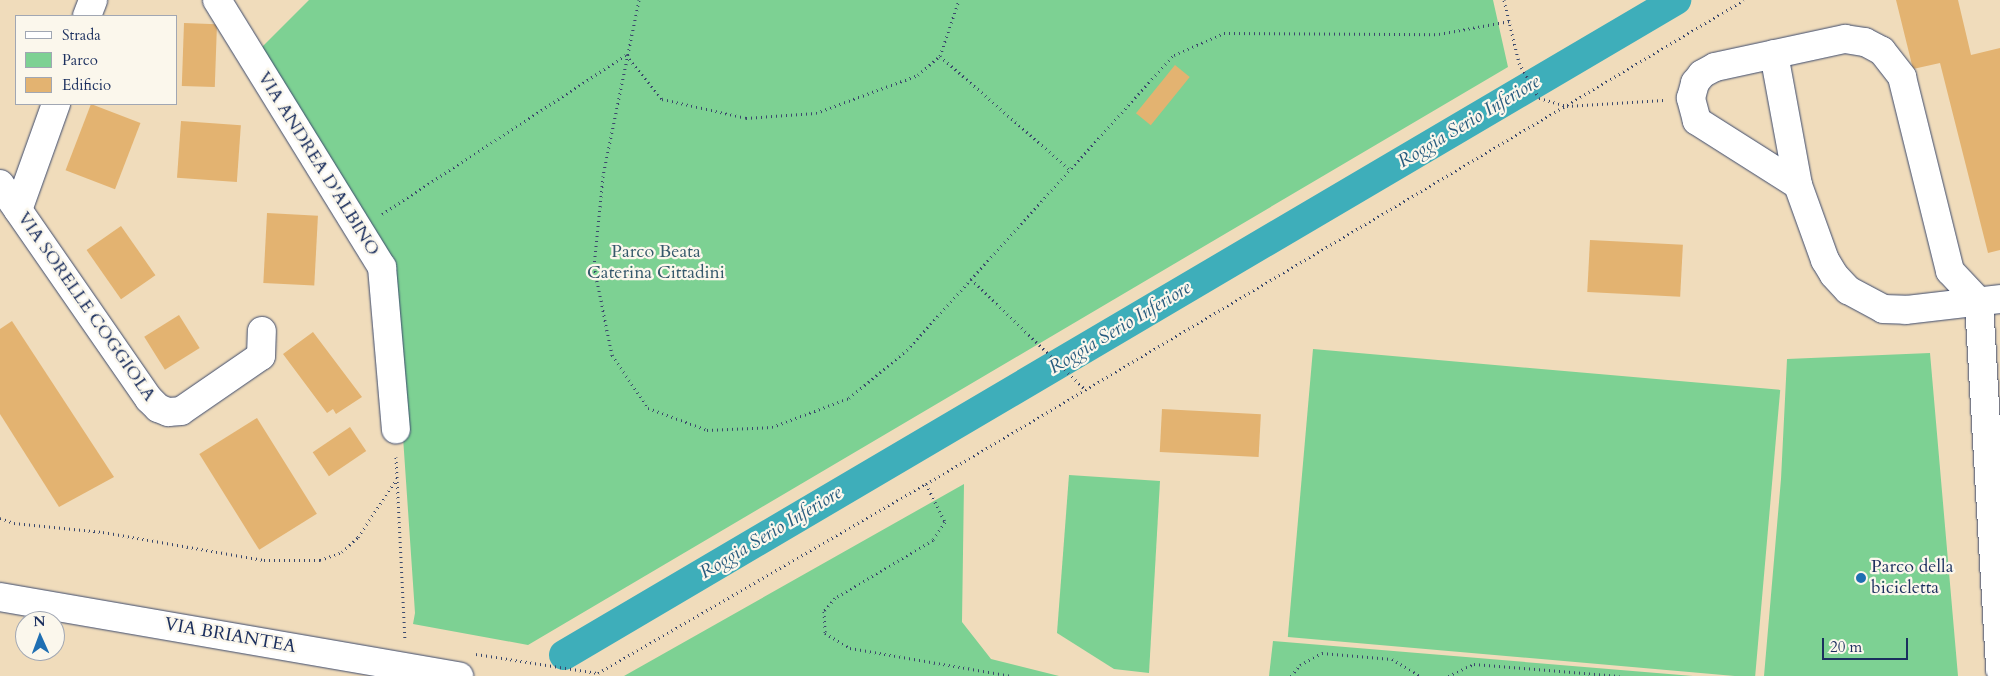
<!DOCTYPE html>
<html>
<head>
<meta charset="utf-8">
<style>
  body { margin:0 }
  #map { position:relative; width:2000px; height:676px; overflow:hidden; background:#f0dcbb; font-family:Cardo,serif }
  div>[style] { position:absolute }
  .green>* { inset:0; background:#7dd193; transform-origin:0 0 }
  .canal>* { height:30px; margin:-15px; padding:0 15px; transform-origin:15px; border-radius:15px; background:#3eaeba }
  .building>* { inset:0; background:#e3b371; transform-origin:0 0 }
  .path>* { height:3px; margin-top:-1.5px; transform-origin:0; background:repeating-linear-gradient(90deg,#3b496c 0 1px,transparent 0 5px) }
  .roads { filter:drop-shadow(0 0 1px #3b496c) drop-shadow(0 0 1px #3b496c) }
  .minor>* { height:28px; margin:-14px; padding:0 14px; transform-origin:14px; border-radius:14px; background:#fff }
  .secondary>* { height:28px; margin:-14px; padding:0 14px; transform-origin:14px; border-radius:14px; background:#fff }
  .dots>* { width:14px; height:14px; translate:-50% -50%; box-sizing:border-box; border:2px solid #fbf7ec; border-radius:50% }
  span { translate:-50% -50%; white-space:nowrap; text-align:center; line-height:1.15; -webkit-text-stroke:4.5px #fbf7ec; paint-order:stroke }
  .street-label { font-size:18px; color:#1b2f5e }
  .park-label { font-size:18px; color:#34586b }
  .poi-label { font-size:18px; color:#1b2f5e }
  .left { translate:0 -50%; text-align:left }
  .water-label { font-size:19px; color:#275b7e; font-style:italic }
  .legend { position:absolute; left:15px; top:15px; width:162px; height:90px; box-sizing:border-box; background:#fbf7ec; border:1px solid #a1a7b3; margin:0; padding:6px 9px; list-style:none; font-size:15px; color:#1b2f5e }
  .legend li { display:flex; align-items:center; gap:10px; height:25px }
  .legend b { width:25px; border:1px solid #a1a7b3 }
  .north { position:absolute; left:15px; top:611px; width:50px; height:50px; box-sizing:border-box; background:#fbf7ec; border:1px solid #a1a7b3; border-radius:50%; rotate:358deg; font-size:14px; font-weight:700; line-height:20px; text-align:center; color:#1b2f5e }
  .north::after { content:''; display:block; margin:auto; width:18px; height:22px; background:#1f6fb2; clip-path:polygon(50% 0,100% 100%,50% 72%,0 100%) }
  .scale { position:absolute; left:1822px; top:638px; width:86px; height:22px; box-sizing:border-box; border:2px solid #1b2f5e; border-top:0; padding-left:6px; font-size:15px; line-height:18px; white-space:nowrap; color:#1b2f5e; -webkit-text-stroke:4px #fbf7ec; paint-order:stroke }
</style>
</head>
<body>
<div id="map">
  <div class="green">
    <i style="clip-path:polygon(309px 0,1493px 0,1508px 67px,528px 645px,413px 624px,415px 613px,391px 261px,260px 49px)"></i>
    <i style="left:1313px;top:349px;width:469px;height:289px;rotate:5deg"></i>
    <i style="clip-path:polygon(1930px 353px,1958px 676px,1764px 676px,1781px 479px,1787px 359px)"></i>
    <i style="clip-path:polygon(1069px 475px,1160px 481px,1149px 673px,1114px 669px,1057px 633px)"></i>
    <i style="clip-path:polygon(964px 484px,962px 622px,991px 659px,1059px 676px,624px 676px)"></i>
    <i style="clip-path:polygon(1273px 641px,1693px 676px,1269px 676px)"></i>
  </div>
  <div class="canal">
    <i style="left:564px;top:655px;width:1291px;rotate:-30.5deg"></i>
  </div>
  <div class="building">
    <i style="clip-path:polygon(1896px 0,1958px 0,1971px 55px,2000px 48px,2000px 250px,1988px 253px,1940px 63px,1913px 69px)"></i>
    <i style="left:184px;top:23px;width:33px;height:63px;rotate:2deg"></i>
    <i style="left:1175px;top:65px;width:19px;height:62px;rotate:39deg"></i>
    <i style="left:91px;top:104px;width:53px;height:71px;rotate:21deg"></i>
    <i style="left:181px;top:121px;width:60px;height:57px;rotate:4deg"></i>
    <i style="left:267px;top:213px;width:51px;height:70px;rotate:3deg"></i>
    <i style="left:121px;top:226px;width:60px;height:42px;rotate:55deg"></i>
    <i style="left:1590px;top:240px;width:93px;height:52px;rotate:3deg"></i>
    <i style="left:179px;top:315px;width:39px;height:41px;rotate:58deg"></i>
    <i style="clip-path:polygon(12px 321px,114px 477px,59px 507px,0 414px,0 329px)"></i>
    <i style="clip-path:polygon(313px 332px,362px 397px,336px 414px,333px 409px,327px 413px,283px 354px)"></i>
    <i style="left:1162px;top:409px;width:99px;height:43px;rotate:3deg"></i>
    <i style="left:257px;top:418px;width:113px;height:68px;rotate:58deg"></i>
    <i style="left:350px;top:427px;width:29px;height:45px;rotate:56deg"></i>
  </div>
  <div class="path">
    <i style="left:639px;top:0;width:180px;rotate:101.6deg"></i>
    <i style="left:603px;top:176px;width:90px;rotate:95.7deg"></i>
    <i style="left:594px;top:266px;width:91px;rotate:78.6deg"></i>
    <i style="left:612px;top:355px;width:64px;rotate:55.8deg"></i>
    <i style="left:648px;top:408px;width:63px;rotate:20.4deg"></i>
    <i style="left:707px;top:430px;width:65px;rotate:-2.6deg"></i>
    <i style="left:772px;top:427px;width:82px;rotate:-20.6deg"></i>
    <i style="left:849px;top:398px;width:75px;rotate:-39.6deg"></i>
    <i style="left:907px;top:350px;width:398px;rotate:-47.9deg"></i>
    <i style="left:1174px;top:55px;width:55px;rotate:-23.7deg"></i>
    <i style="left:1224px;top:33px;width:215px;rotate:0.3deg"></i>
    <i style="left:1439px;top:34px;width:72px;rotate:-10.4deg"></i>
    <i style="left:1504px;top:0;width:65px;rotate:76.6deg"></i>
    <i style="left:1519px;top:63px;width:40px;rotate:60.3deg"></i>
    <i style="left:1539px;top:98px;width:29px;rotate:16deg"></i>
    <i style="left:1567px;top:106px;width:97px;rotate:-3.5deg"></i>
    <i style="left:940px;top:56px;width:171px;rotate:41.2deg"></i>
    <i style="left:382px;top:214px;width:291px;rotate:-33.1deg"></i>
    <i style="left:626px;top:55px;width:57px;rotate:50.7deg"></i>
    <i style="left:662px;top:99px;width:86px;rotate:12.7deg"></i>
    <i style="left:746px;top:118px;width:70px;rotate:-4.1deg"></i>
    <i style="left:816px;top:113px;width:109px;rotate:-20.4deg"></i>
    <i style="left:918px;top:75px;width:29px;rotate:-41deg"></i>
    <i style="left:940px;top:56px;width:59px;rotate:-71.3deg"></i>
    <i style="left:971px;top:279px;width:157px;rotate:44deg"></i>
    <i style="left:396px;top:457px;width:181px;rotate:87.2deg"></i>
    <i style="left:926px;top:484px;width:42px;rotate:63.4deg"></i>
    <i style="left:945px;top:522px;width:22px;rotate:124deg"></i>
    <i style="left:933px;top:540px;width:114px;rotate:149.4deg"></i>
    <i style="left:835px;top:598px;width:17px;rotate:130deg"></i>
    <i style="left:824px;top:611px;width:22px;rotate:87deg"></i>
    <i style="left:825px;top:633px;width:29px;rotate:31deg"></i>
    <i style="left:850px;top:648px;width:164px;rotate:9.8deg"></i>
    <i style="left:0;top:518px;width:15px;rotate:20deg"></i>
    <i style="left:14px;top:523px;width:89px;rotate:5.8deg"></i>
    <i style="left:103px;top:532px;width:163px;rotate:9.9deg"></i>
    <i style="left:264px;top:560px;width:56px"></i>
    <i style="left:320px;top:560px;width:23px;rotate:-20deg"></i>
    <i style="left:342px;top:552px;width:22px;rotate:-43deg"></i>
    <i style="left:358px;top:537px;width:69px;rotate:-56.3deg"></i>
    <i style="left:476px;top:654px;width:123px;rotate:8.9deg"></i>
    <i style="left:598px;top:673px;width:379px;rotate:-30deg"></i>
    <i style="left:926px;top:484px;width:950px;rotate:-30.61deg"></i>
    <i style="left:1291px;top:676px;width:14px;rotate:-51deg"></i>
    <i style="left:1300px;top:665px;width:25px;rotate:-29deg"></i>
    <i style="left:1322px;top:653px;width:70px;rotate:4.9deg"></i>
    <i style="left:1392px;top:659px;width:33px;rotate:31deg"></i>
    <i style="left:1448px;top:676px;width:29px;rotate:-25deg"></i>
    <i style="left:1474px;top:664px;width:146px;rotate:4.7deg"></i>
  </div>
  <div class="roads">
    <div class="minor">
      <i style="left:217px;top:0;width:314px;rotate:58.3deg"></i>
      <i style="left:382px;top:267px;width:163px;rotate:85.1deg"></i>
      <i style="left:87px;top:16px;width:17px;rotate:-69deg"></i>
      <i style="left:1774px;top:54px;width:133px;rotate:79.6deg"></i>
      <i style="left:1798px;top:185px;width:80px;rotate:70.2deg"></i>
      <i style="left:1825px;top:260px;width:17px;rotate:59deg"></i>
      <i style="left:1834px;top:275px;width:21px;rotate:47deg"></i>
      <i style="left:1848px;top:290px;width:40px;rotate:28deg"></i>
      <i style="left:1883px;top:309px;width:23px;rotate:2deg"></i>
      <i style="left:1906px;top:310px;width:95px;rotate:-6.7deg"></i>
      <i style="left:0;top:184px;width:262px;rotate:55.3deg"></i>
      <i style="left:149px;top:399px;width:13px;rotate:45deg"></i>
      <i style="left:158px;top:408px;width:11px;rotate:22deg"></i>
      <i style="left:168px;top:412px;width:13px;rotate:-4deg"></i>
      <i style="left:181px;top:411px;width:97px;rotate:-34.5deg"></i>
      <i style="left:261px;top:356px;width:25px;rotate:-88deg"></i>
      <i style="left:1798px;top:185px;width:120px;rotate:-147.6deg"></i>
      <i style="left:1697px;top:121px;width:24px;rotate:-105deg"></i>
      <i style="left:1691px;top:98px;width:16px;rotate:-75deg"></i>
      <i style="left:1695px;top:83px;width:11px;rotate:-52deg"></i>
      <i style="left:1702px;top:74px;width:15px;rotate:-28deg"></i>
      <i style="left:1715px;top:67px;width:133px;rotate:-12.2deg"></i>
      <i style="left:1845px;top:39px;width:20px;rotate:9deg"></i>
      <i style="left:1865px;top:42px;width:19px;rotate:28deg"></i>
      <i style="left:1882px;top:51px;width:33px;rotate:52deg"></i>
      <i style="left:1902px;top:77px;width:200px;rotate:76.1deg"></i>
      <i style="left:1950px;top:271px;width:42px;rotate:46.9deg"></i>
      <i style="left:18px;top:210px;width:113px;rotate:-70.3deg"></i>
      <i style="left:1979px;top:302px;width:368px;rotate:86.7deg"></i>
    </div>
    <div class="secondary">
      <i style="left:0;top:597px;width:466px;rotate:9.8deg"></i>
    </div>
  </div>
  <div class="dots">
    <i style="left:1861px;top:578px;background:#1f6fb2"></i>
  </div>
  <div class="street-label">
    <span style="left:318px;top:164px;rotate:58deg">VIA ANDREA D'ALBINO</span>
    <span style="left:86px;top:307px;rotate:55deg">VIA SORELLE COGGIOLA</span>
    <span style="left:230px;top:636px;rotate:10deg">VIA BRIANTEA</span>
  </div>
  <div class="park-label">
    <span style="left:656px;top:263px">Parco Beata<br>Caterina Cittadini</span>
  </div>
  <div class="poi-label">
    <span class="left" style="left:1871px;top:578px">Parco della<br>bicicletta</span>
  </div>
  <div class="water-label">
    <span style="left:1469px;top:122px;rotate:-31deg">Roggia Serio Inferiore</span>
    <span style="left:1120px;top:328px;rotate:-31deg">Roggia Serio Inferiore</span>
    <span style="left:771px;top:533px;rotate:-31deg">Roggia Serio Inferiore</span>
  </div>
  <ul class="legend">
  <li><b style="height:6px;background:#fff"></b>Strada</li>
  <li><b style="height:14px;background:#7dd193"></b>Parco</li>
  <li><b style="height:14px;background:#e3b371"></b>Edificio</li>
  </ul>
  <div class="north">N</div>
  <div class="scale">20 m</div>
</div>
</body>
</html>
